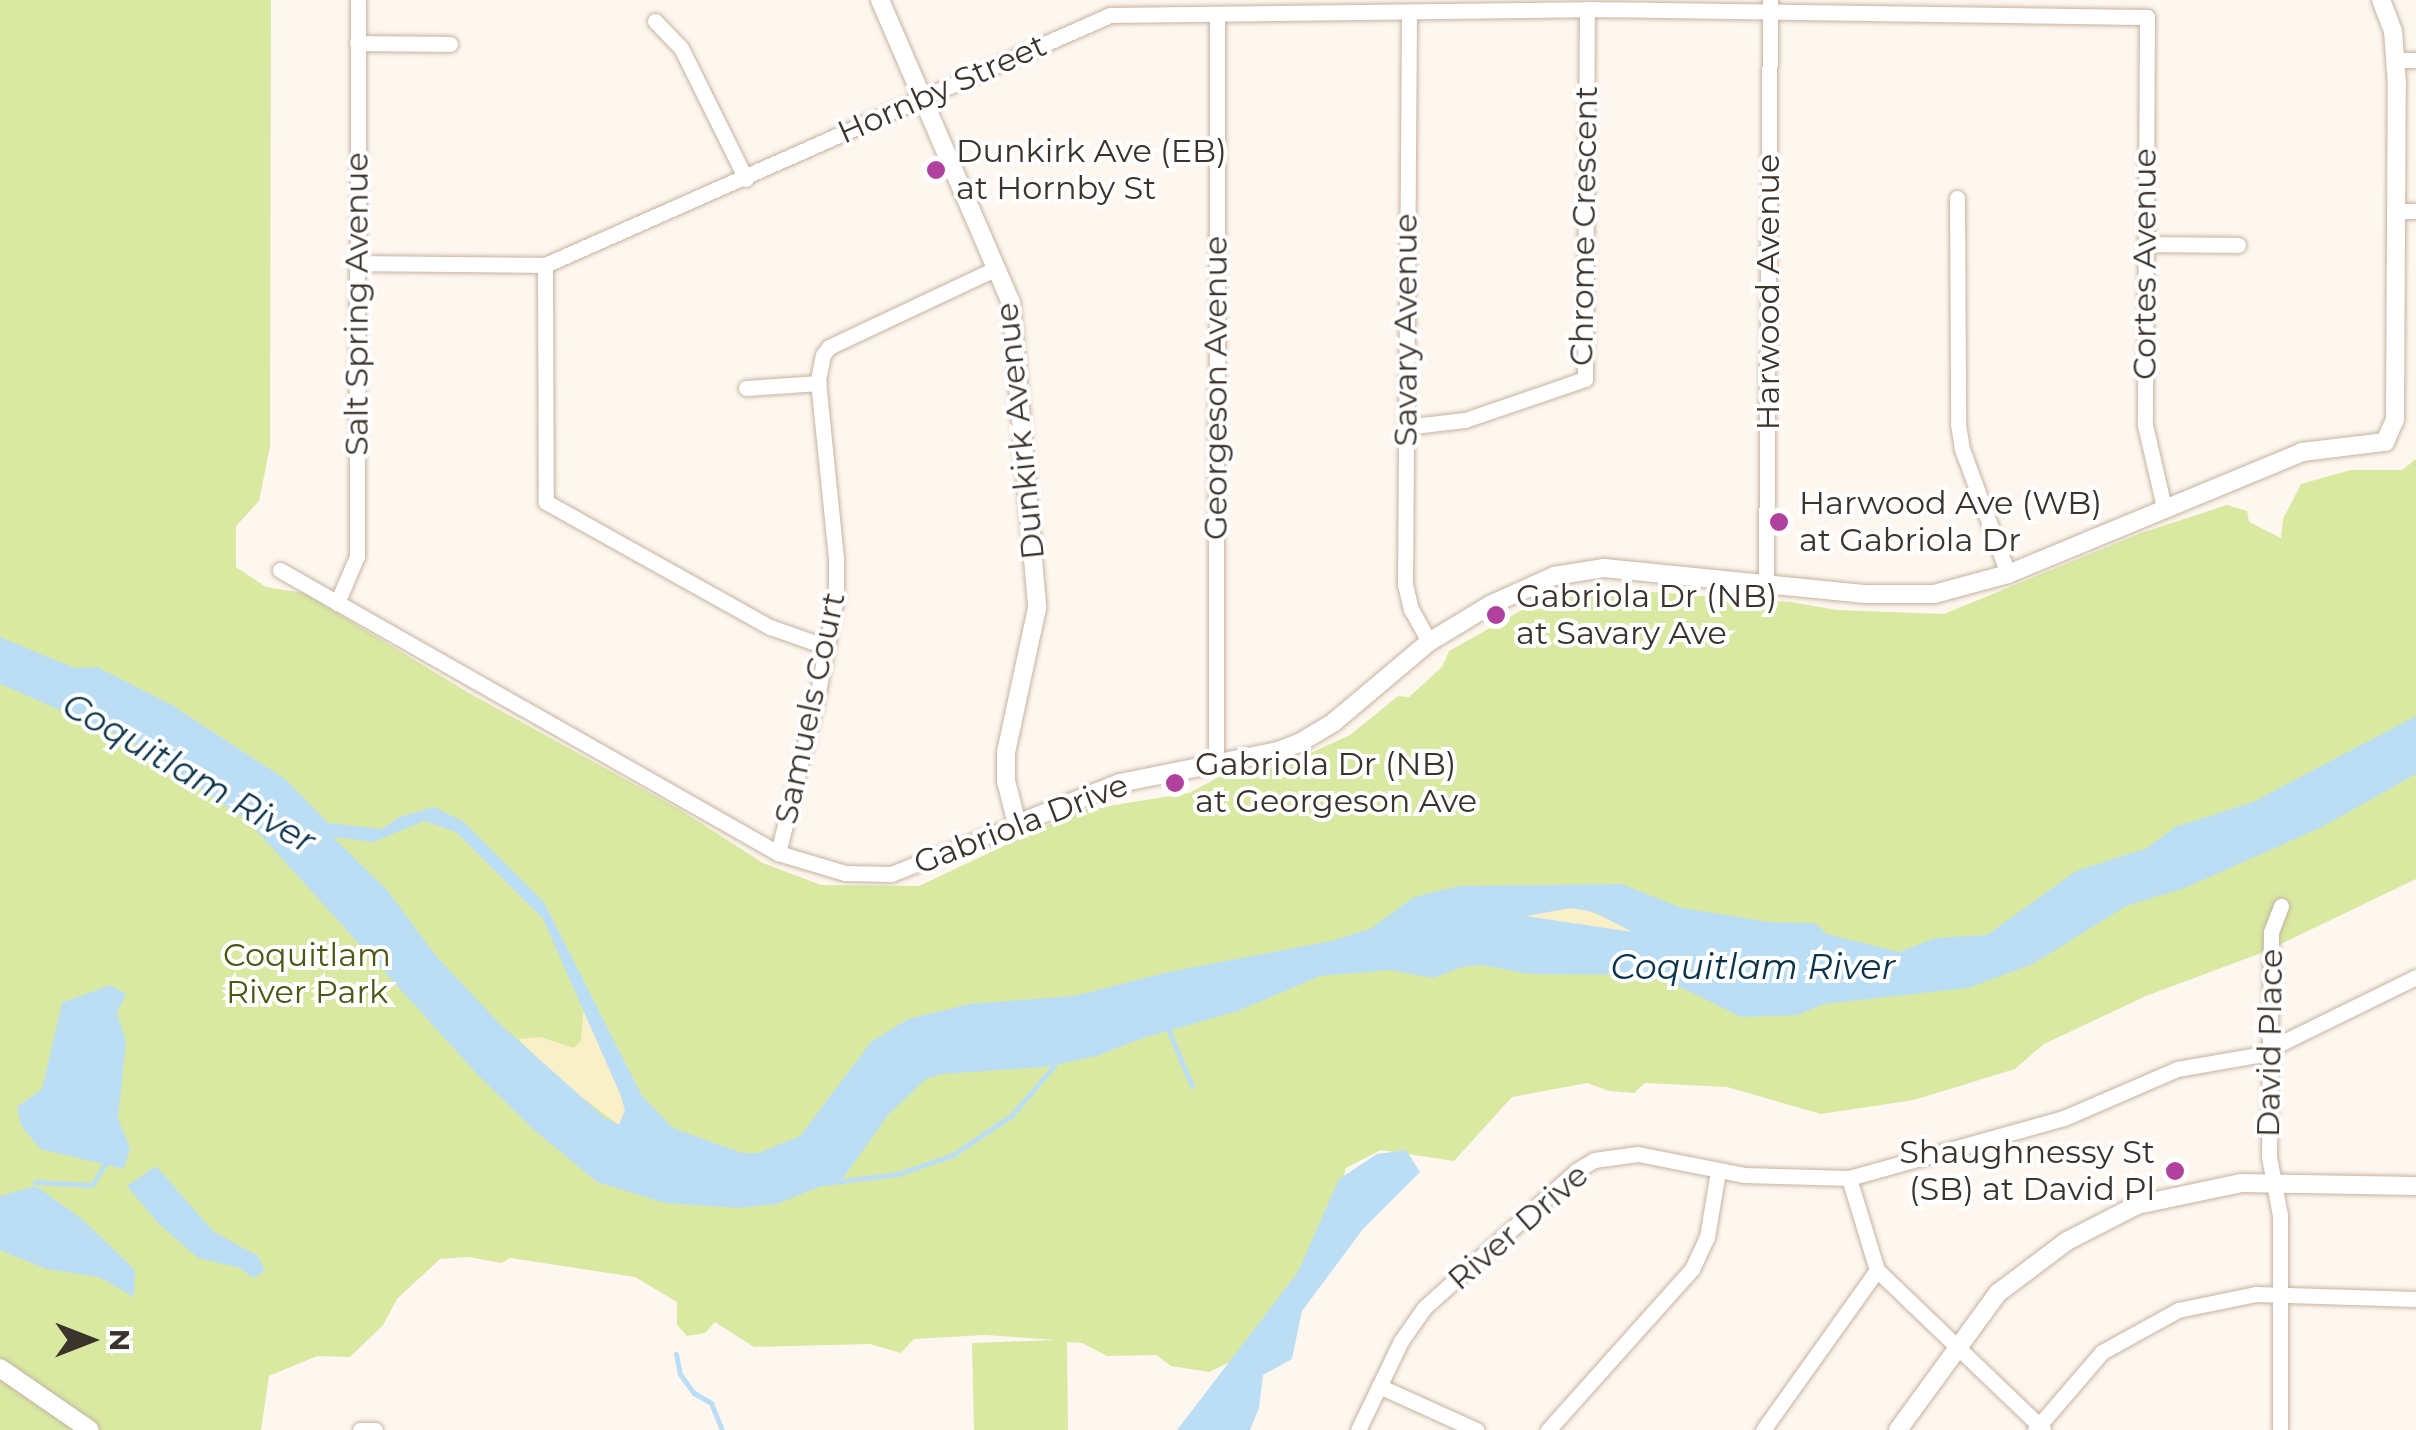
<!DOCTYPE html>
<html>
<head>
<meta charset="utf-8">
<style>
  body { margin:0 }
  #map { position:relative; width:2416px; height:1430px; overflow:hidden; background:#fef7ef; font-family:Montserrat,sans-serif }
  div>[style] { position:absolute }
  .green>* { inset:0; background:#d9e9a1 }
  .sand>* { inset:0; background:#f9efc9 }
  .water>* { inset:0; background:#bcdef5 }
  .stream>* { height:5px; margin:-2.5px; padding:0 2.5px; transform-origin:2.5px; border-radius:2.5px; background:#bcdef5 }
  .roads { filter:drop-shadow(0 0 2px #c4b3a1) drop-shadow(0 0 2px #c4b3a1) }
  .minor>* { height:15px; margin:-7.5px; padding:0 7.5px; transform-origin:7.5px; border-radius:7.5px; background:#fff }
  .tertiary>* { height:18px; margin:-9px; padding:0 9px; transform-origin:9px; border-radius:9px; background:#fff }
  .dots>* { width:28px; height:28px; translate:-50% -50%; box-sizing:border-box; border:5px solid #fff; border-radius:50% }
  span { translate:-50% -50%; white-space:nowrap; text-align:center; line-height:1.15; -webkit-text-stroke:8px #fff; paint-order:stroke }
  .street-label { font-size:32px; color:#3b342d }
  .poi-label { font-size:32px; color:#3b342d }
  .left { translate:0 -50%; text-align:left }
  .right { translate:-100% -50%; text-align:right }
  .park-label { font-size:32px; color:#4c5714 }
  .water-label { font-size:35px; color:#0b344b; font-style:italic }
  .north { position:absolute; left:40px; top:1290px; width:100px; height:100px; -webkit-text-stroke:8px #fff; paint-order:stroke; rotate:90deg; font-size:28px; font-weight:700; line-height:40px; text-align:center; color:#3b342d }
  .north::after { content:''; display:block; margin:auto; width:35px; height:45px; background:#3b342d; clip-path:polygon(50% 0,100% 100%,50% 72%,0 100%) }
</style>
</head>
<body>
<div id="map">
  <div class="green">
    <i style="clip-path:polygon(0 0,271px 0,270px 447px,259px 501px,236px 526px,236px 567px,266px 587px,304px 593px,469px 693px,679px 809px,763px 863px,821px 885px,919px 886px,1078px 811px,1189px 793px,1223px 775px,1282px 766px,1350px 735px,1398px 696px,1409px 697px,1442px 667px,1449px 651px,1545px 597px,1625px 590px,1791px 602px,1837px 610px,1944px 614px,2141px 533px,2227px 505px,2247px 511px,2249px 522px,2281px 538px,2283px 519px,2301px 484px,2351px 470px,2402px 470px,2416px 459px,2416px 879px,2264px 952px,2146px 996px,2044px 1044px,2015px 1069px,1914px 1100px,1821px 1114px,1727px 1087px,1645px 1083px,1634px 1093px,1609px 1091px,1587px 1083px,1512px 1097px,1454px 1161px,1381px 1150px,1346px 1168px,1335px 1208px,1317px 1244px,1245px 1355px,1209px 1372px,1171px 1366px,1156px 1355px,1107px 1356px,1082px 1343px,1067px 1342px,1068px 1430px,974px 1430px,972px 1343px,1055px 1340px,985px 1335px,914px 1339px,901px 1353px,870px 1344px,754px 1347px,715px 1322px,705px 1333px,687px 1336px,677px 1325px,677px 1302px,635px 1277px,510px 1258px,502px 1263px,468px 1257px,440px 1259px,397px 1299px,383px 1325px,350px 1357px,317px 1356px,269px 1376px,261px 1430px,0 1430px)"></i>
  </div>
  <div class="sand">
    <i style="clip-path:polygon(1581px 908px,1630px 928px,1632px 933px,1526px 917px,1539px 910px)"></i>
    <i style="clip-path:polygon(584px 1005px,621px 1096px,625px 1110px,619px 1125px,563px 1083px,518px 1039px,540px 1037px,574px 1048px,581px 1040px)"></i>
  </div>
  <div class="water">
    <i style="clip-path:polygon(evenodd,0 637px,75px 668px,97px 667px,172px 705px,285px 779px,328px 823px,382px 829px,399px 817px,434px 807px,464px 822px,544px 902px,642px 1096px,673px 1128px,742px 1153px,758px 1153px,800px 1136px,871px 1042px,908px 1019px,969px 1004px,1074px 996px,1168px 972px,1331px 941px,1370px 929px,1414px 897px,1437px 891px,1461px 886px,1622px 884px,1682px 908px,1769px 922px,1815px 923px,1827px 934px,1899px 952px,1936px 938px,1987px 935px,2076px 871px,2147px 848px,2175px 827px,2253px 802px,2416px 716px,2416px 774px,2322px 827px,2185px 888px,2126px 906px,2033px 964px,1968px 988px,1824px 1004px,1798px 1015px,1741px 1017px,1660px 977px,1638px 975px,1529px 974px,1481px 965px,1462px 967px,1433px 978px,1390px 970px,1320px 976px,1238px 1011px,1140px 1039px,1097px 1056px,1045px 1067px,942px 1074px,926px 1079px,888px 1115px,844px 1177px,777px 1204px,739px 1208px,665px 1203px,597px 1182px,534px 1130px,477px 1074px,248px 821px,129px 740px,0 684px,0 637px,424px 821px,456px 832px,543px 919px,621px 1096px,625px 1110px,619px 1125px,604px 1117px,501px 1025px,436px 956px,388px 891px,333px 837px,374px 842px,424px 821px,0 637px,1571px 908px,1594px 912px,1632px 932px,1526px 916px,1571px 908px)"></i>
    <i style="clip-path:polygon(110px 985px,126px 994px,117px 1013px,126px 1041px,118px 1118px,130px 1148px,124px 1169px,40px 1149px,21px 1125px,17px 1107px,42px 1089px,62px 1003px)"></i>
    <i style="clip-path:polygon(1406px 1150px,1420px 1172px,1363px 1229px,1302px 1311px,1292px 1359px,1263px 1375px,1259px 1408px,1250px 1430px,1177px 1430px,1298px 1272px,1339px 1179px,1377px 1154px)"></i>
    <i style="clip-path:polygon(156px 1166px,213px 1231px,258px 1256px,265px 1271px,253px 1278px,240px 1268px,198px 1258px,158px 1223px,127px 1186px)"></i>
    <i style="clip-path:polygon(36px 1186px,82px 1219px,135px 1270px,134px 1297px,99px 1277px,46px 1269px,0 1250px,0 1196px)"></i>
  </div>
  <div class="stream">
    <i style="left:1168px;top:1029px;width:62px;rotate:67.2deg"></i>
    <i style="left:35px;top:1182px;width:57px;rotate:3deg"></i>
    <i style="left:92px;top:1185px;width:25px;rotate:-58deg"></i>
    <i style="left:825px;top:1183px;width:74px;rotate:-7deg"></i>
    <i style="left:898px;top:1174px;width:58px;rotate:-19.1deg"></i>
    <i style="left:953px;top:1155px;width:71px;rotate:-34.1deg"></i>
    <i style="left:1012px;top:1115px;width:65px;rotate:-49.4deg"></i>
    <i style="left:1054px;top:1066px;width:6px;rotate:-90deg"></i>
    <i style="left:676px;top:1354px;width:20px;rotate:79deg"></i>
    <i style="left:680px;top:1374px;width:24px;rotate:54deg"></i>
    <i style="left:694px;top:1393px;width:20px;rotate:30deg"></i>
    <i style="left:711px;top:1403px;width:29px;rotate:68deg"></i>
  </div>
  <div class="roads">
    <div class="minor">
      <i style="left:1409px;top:13px;width:571px;rotate:90.4deg"></i>
      <i style="left:1405px;top:584px;width:26px;rotate:77deg"></i>
      <i style="left:1411px;top:609px;width:38px;rotate:61deg"></i>
      <i style="left:655px;top:21px;width:37px;rotate:46deg"></i>
      <i style="left:681px;top:48px;width:146px;rotate:63.6deg"></i>
      <i style="left:357px;top:43px;width:93px;rotate:0.6deg"></i>
      <i style="left:2396px;top:60px;width:20px"></i>
      <i style="left:1957px;top:198px;width:226px;rotate:89.7deg"></i>
      <i style="left:1958px;top:424px;width:25px;rotate:81deg"></i>
      <i style="left:1962px;top:449px;width:133px;rotate:69.8deg"></i>
      <i style="left:2396px;top:211px;width:20px"></i>
      <i style="left:2146px;top:244px;width:92px;rotate:0.6deg"></i>
      <i style="left:358px;top:263px;width:187px;rotate:0.6deg"></i>
      <i style="left:545px;top:265px;width:618px;rotate:-23.87deg"></i>
      <i style="left:1110px;top:15px;width:477px;rotate:-0.7deg"></i>
      <i style="left:1587px;top:9px;width:560px;rotate:0.82deg"></i>
      <i style="left:2147px;top:17px;width:408px;rotate:90.3deg"></i>
      <i style="left:2145px;top:425px;width:84px;rotate:77deg"></i>
      <i style="left:545px;top:265px;width:237px;rotate:89.8deg"></i>
      <i style="left:546px;top:502px;width:257px;rotate:29.2deg"></i>
      <i style="left:770px;top:627px;width:60px;rotate:19.3deg"></i>
      <i style="left:746px;top:388px;width:73px;rotate:-3.9deg"></i>
      <i style="left:1405px;top:427px;width:60px;rotate:-6.7deg"></i>
      <i style="left:1465px;top:420px;width:127px;rotate:-18.9deg"></i>
      <i style="left:1585px;top:379px;width:370px;rotate:-89.7deg"></i>
      <i style="left:280px;top:570px;width:573px;rotate:29.61deg"></i>
      <i style="left:778px;top:853px;width:70px;rotate:16.6deg"></i>
      <i style="left:845px;top:873px;width:46px;rotate:1.2deg"></i>
      <i style="left:891px;top:874px;width:136px;rotate:-21.6deg"></i>
      <i style="left:1766px;top:583px;width:583px;rotate:-89.61deg"></i>
      <i style="left:337px;top:603px;width:51px;rotate:-66.9deg"></i>
      <i style="left:357px;top:556px;width:556px;rotate:-89.9deg"></i>
      <i style="left:1216px;top:763px;width:749px;rotate:-89.92deg"></i>
      <i style="left:778px;top:853px;width:166px;rotate:-76deg"></i>
      <i style="left:818px;top:692px;width:96px;rotate:-79.2deg"></i>
      <i style="left:836px;top:598px;width:40px;rotate:-90deg"></i>
      <i style="left:836px;top:558px;width:179px;rotate:-95.8deg"></i>
      <i style="left:818px;top:380px;width:25px;rotate:-79deg"></i>
      <i style="left:823px;top:355px;width:10px;rotate:-53deg"></i>
      <i style="left:829px;top:347px;width:186px;rotate:-25.2deg"></i>
      <i style="left:1849px;top:1178px;width:96px;rotate:73.1deg"></i>
      <i style="left:1877px;top:1270px;width:230px;rotate:43.8deg"></i>
      <i style="left:1379px;top:1386px;width:107px;rotate:24.4deg"></i>
      <i style="left:360px;top:1430px;width:15px"></i>
      <i style="left:1358px;top:1430px;width:99px;rotate:-64.2deg"></i>
      <i style="left:1401px;top:1341px;width:40px;rotate:-55.1deg"></i>
      <i style="left:1424px;top:1308px;width:205px;rotate:-42deg"></i>
      <i style="left:1576px;top:1171px;width:21px;rotate:-31deg"></i>
      <i style="left:1594px;top:1160px;width:44px;rotate:-7.8deg"></i>
      <i style="left:1638px;top:1154px;width:108px;rotate:11.2deg"></i>
      <i style="left:1744px;top:1175px;width:105px;rotate:1.6deg"></i>
      <i style="left:1849px;top:1178px;width:223px;rotate:-15.6deg"></i>
      <i style="left:2064px;top:1118px;width:123px;rotate:-23.4deg"></i>
      <i style="left:2177px;top:1069px;width:81px;rotate:-9.9deg"></i>
      <i style="left:2257px;top:1055px;width:177px;rotate:-26.1deg"></i>
      <i style="left:1548px;top:1430px;width:216px;rotate:-48.2deg"></i>
      <i style="left:1692px;top:1269px;width:35px;rotate:-65deg"></i>
      <i style="left:1707px;top:1237px;width:67px;rotate:-80.5deg"></i>
      <i style="left:1763px;top:1430px;width:196px;rotate:-54.5deg"></i>
      <i style="left:2035px;top:1430px;width:103px;rotate:-49.3deg"></i>
      <i style="left:2102px;top:1352px;width:87px;rotate:-28.9deg"></i>
      <i style="left:2178px;top:1310px;width:80px;rotate:-11.6deg"></i>
      <i style="left:2256px;top:1294px;width:160px;rotate:1.8deg"></i>
      <i style="left:2280px;top:1430px;width:215px;rotate:-90deg"></i>
      <i style="left:2280px;top:1215px;width:59px;rotate:-100.7deg"></i>
      <i style="left:2269px;top:1157px;width:225px;rotate:-89.5deg"></i>
      <i style="left:2271px;top:932px;width:28px;rotate:-69deg"></i>
    </div>
    <div class="tertiary">
      <i style="left:880px;top:0;width:329px;rotate:66.6deg"></i>
      <i style="left:1011px;top:302px;width:307px;rotate:85.1deg"></i>
      <i style="left:1037px;top:608px;width:148px;rotate:102.1deg"></i>
      <i style="left:1006px;top:753px;width:28px;rotate:90deg"></i>
      <i style="left:1006px;top:781px;width:44px;rotate:75.7deg"></i>
      <i style="left:1017px;top:824px;width:111px;rotate:-21.7deg"></i>
      <i style="left:1120px;top:783px;width:161px;rotate:-11.4deg"></i>
      <i style="left:1278px;top:751px;width:25px;rotate:-21deg"></i>
      <i style="left:1301px;top:742px;width:39px;rotate:-31deg"></i>
      <i style="left:1334px;top:722px;width:124px;rotate:-40.1deg"></i>
      <i style="left:1429px;top:642px;width:71px;rotate:-31.2deg"></i>
      <i style="left:1490px;top:605px;width:70px;rotate:-24.4deg"></i>
      <i style="left:1554px;top:576px;width:51px;rotate:-9.1deg"></i>
      <i style="left:1604px;top:568px;width:263px;rotate:5.7deg"></i>
      <i style="left:1866px;top:594px;width:68px"></i>
      <i style="left:1934px;top:594px;width:77px;rotate:-15.1deg"></i>
      <i style="left:2008px;top:574px;width:318px;rotate:-22.5deg"></i>
      <i style="left:2302px;top:452px;width:84px;rotate:-6.9deg"></i>
      <i style="left:2385px;top:442px;width:24px;rotate:-66deg"></i>
      <i style="left:2395px;top:420px;width:336px;rotate:-89.7deg"></i>
      <i style="left:2397px;top:84px;width:53px;rotate:-94.3deg"></i>
      <i style="left:2393px;top:31px;width:33px;rotate:-111deg"></i>
      <i style="left:0;top:1368px;width:109px;rotate:34.6deg"></i>
      <i style="left:1898px;top:1430px;width:170px;rotate:-53.9deg"></i>
      <i style="left:1998px;top:1293px;width:86px;rotate:-37deg"></i>
      <i style="left:2067px;top:1241px;width:79px;rotate:-27.2deg"></i>
      <i style="left:2137px;top:1205px;width:106px;rotate:-11.9deg"></i>
      <i style="left:2241px;top:1183px;width:175px;rotate:1deg"></i>
    </div>
  </div>
  <div class="dots">
    <i style="left:936px;top:170px;background:#b1419e"></i>
    <i style="left:1779px;top:522px;background:#b1419e"></i>
    <i style="left:1496px;top:615px;background:#b1419e"></i>
    <i style="left:1175px;top:783px;background:#b1419e"></i>
    <i style="left:2175px;top:1171px;background:#b1419e"></i>
  </div>
  <div class="street-label">
    <span style="left:942px;top:89px;rotate:-24deg">Hornby Street</span>
    <span style="left:1584px;top:226px;rotate:-89deg">Chrome Crescent</span>
    <span style="left:2145px;top:264px;rotate:-90deg">Cortes Avenue</span>
    <span style="left:1768px;top:292px;rotate:-90deg">Harwood Avenue</span>
    <span style="left:357px;top:304px;rotate:-90deg">Salt Spring Avenue</span>
    <span style="left:1406px;top:330px;rotate:-90deg">Savary Avenue</span>
    <span style="left:1216px;top:388px;rotate:-90deg">Georgeson Avenue</span>
    <span style="left:1020px;top:431px;rotate:-96deg">Dunkirk Avenue</span>
    <span style="left:810px;top:708px;rotate:-78deg">Samuels Court</span>
    <span style="left:1021px;top:824px;rotate:-21deg">Gabriola Drive</span>
    <span style="left:2270px;top:1043px;rotate:-89deg">David Place</span>
    <span style="left:1518px;top:1227px;rotate:-41deg">River Drive</span>
  </div>
  <div class="poi-label">
    <span class="left" style="left:956px;top:170px">Dunkirk Ave (EB)<br>at Hornby St</span>
    <span class="left" style="left:1799px;top:522px">Harwood Ave (WB)<br>at Gabriola Dr</span>
    <span class="left" style="left:1516px;top:615px">Gabriola Dr (NB)<br>at Savary Ave</span>
    <span class="left" style="left:1195px;top:783px">Gabriola Dr (NB)<br>at Georgeson Ave</span>
    <span class="right" style="left:2155px;top:1171px">Shaughnessy St<br>(SB) at David Pl</span>
  </div>
  <div class="park-label">
    <span style="left:307px;top:974px">Coquitlam<br>River Park</span>
  </div>
  <div class="water-label">
    <span style="left:189px;top:773px;rotate:30deg">Coquitlam River</span>
    <span style="left:1753px;top:967px">Coquitlam River</span>
  </div>
  <div class="north">N</div>
</div>
</body>
</html>
